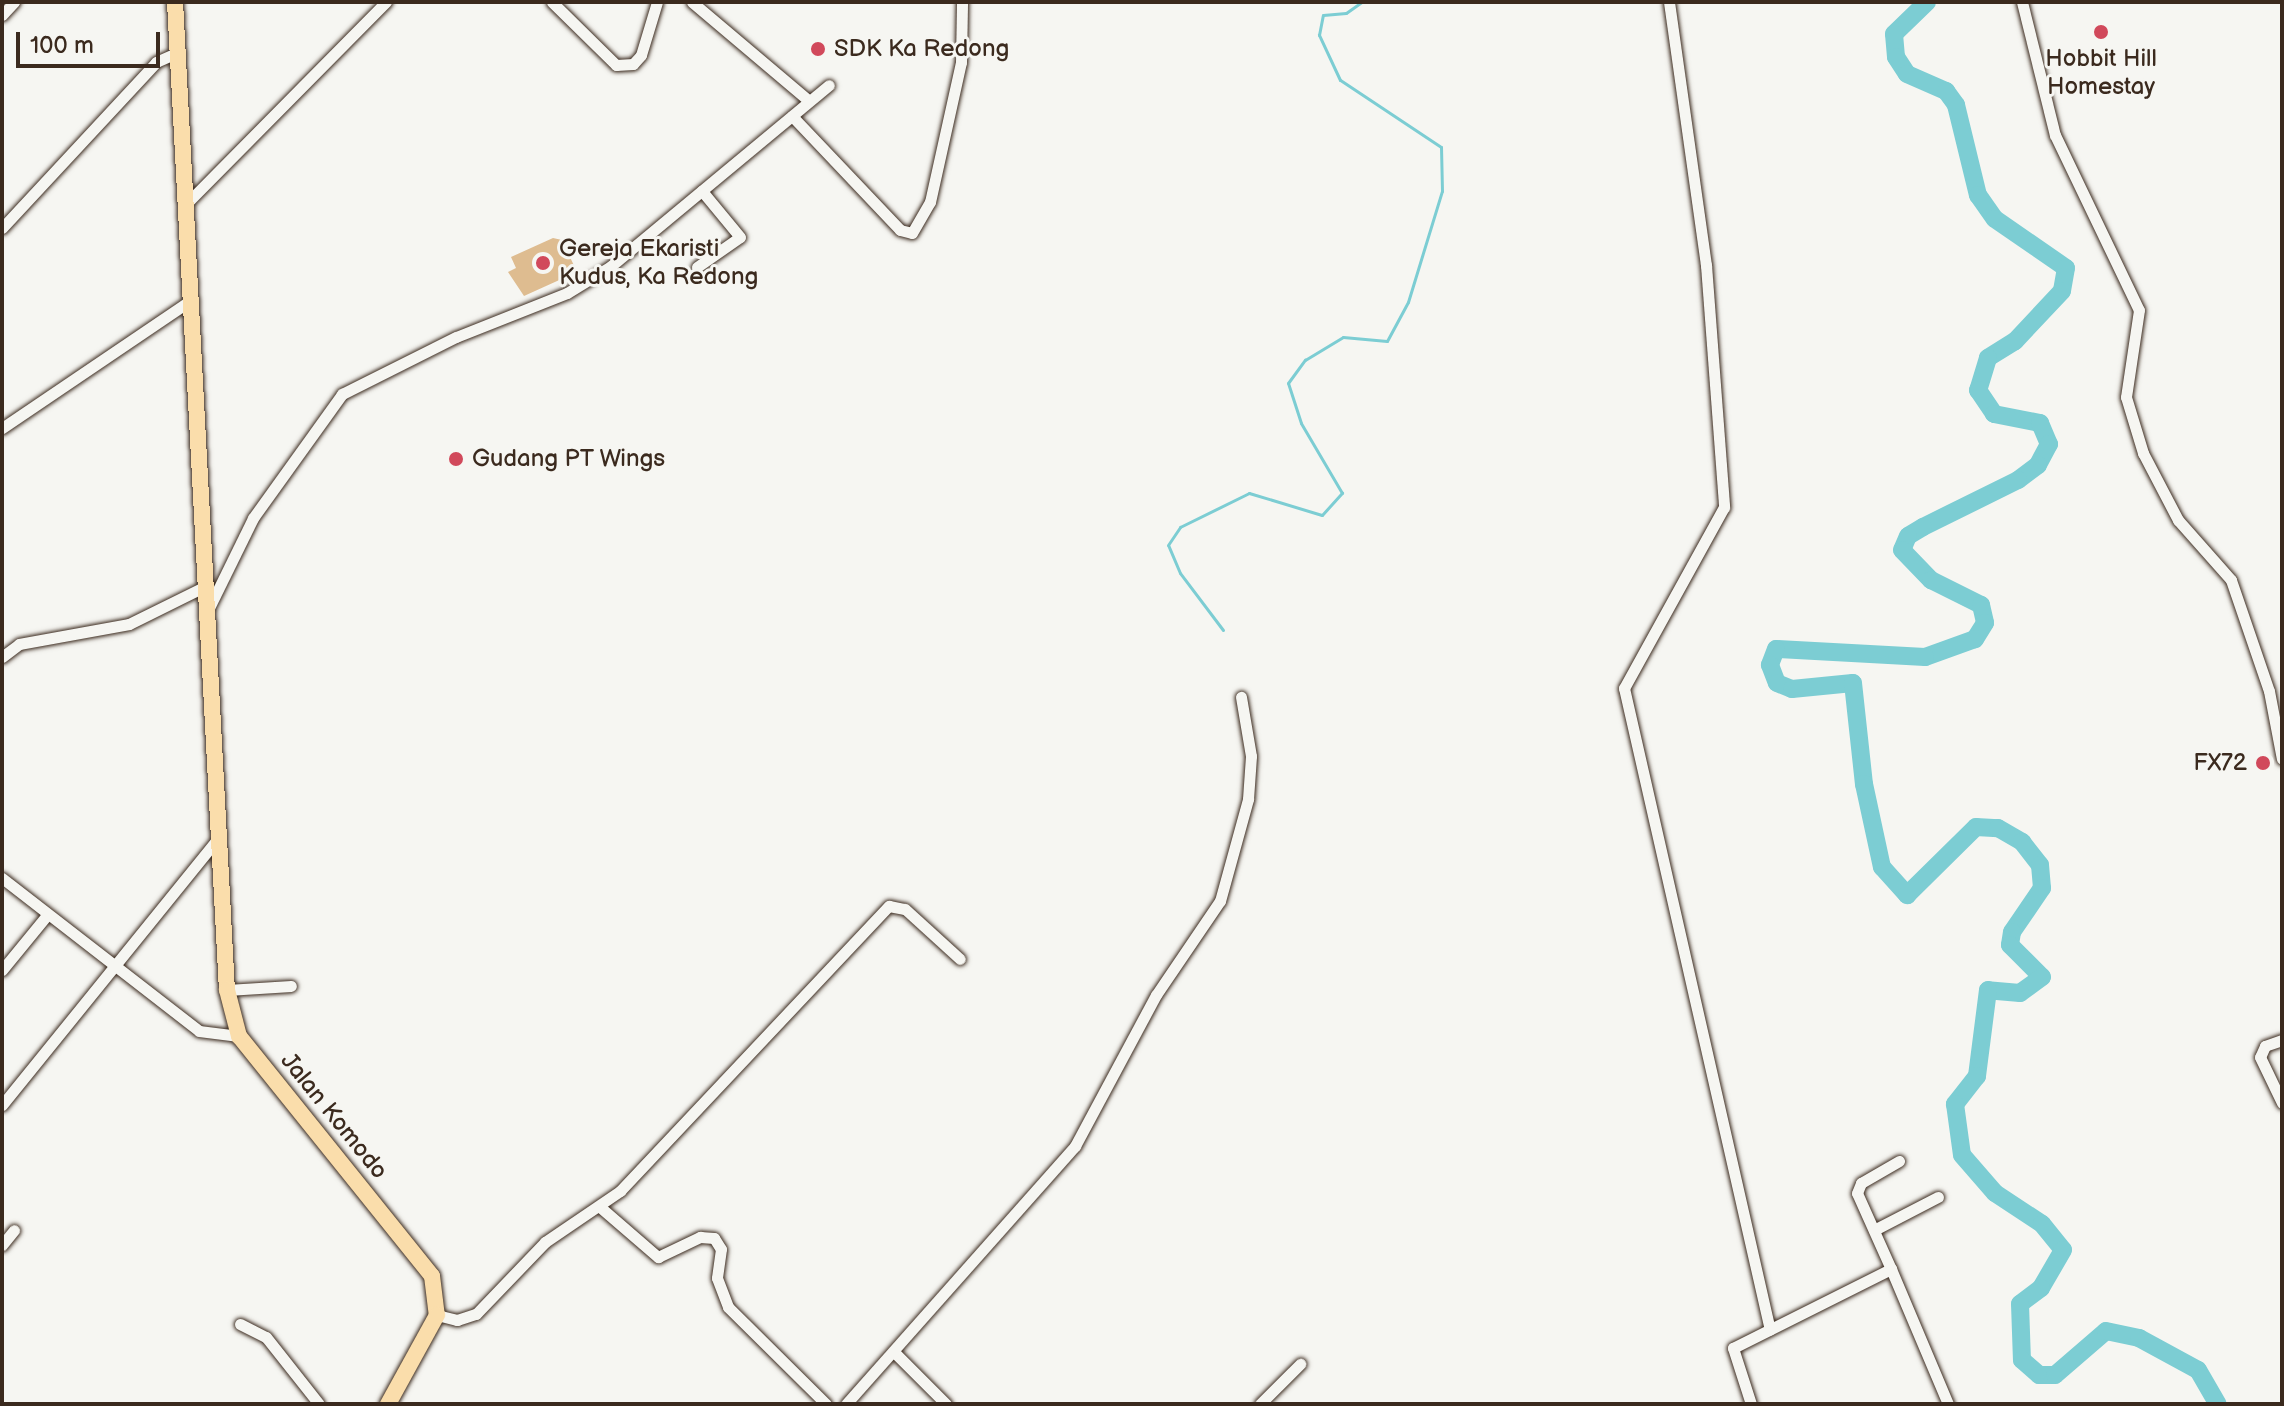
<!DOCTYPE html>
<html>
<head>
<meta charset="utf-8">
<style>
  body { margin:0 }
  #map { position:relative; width:2284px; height:1406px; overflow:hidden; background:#f6f6f2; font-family:"Balsamiq Sans",sans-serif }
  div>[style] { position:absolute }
  .stream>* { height:3px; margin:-1.5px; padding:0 1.5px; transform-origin:1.5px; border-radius:1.5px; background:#7ccdd3 }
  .river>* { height:18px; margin:-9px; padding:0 9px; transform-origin:9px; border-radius:9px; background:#7ccdd3 }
  .building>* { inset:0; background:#debc90 }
  .roads { filter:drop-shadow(0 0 2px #3b2a1e) drop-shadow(0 0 2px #3b2a1e) }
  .minor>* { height:11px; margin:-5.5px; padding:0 5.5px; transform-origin:5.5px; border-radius:5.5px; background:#f6f6f2 }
  .highway>* { height:16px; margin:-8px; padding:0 8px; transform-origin:8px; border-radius:8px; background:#faddab }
  .dots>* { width:22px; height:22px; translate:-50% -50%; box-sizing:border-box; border:4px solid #f6f6f2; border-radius:50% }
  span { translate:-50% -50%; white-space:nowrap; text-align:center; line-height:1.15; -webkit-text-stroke:6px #f6f6f2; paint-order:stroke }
  .poi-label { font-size:24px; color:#3b2a1e }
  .left { translate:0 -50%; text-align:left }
  .right { translate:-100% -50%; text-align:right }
  .street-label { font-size:24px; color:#3b2a1e }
  .frame { position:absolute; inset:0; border:4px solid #3b2a1e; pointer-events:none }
  .scale { position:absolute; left:16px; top:32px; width:144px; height:36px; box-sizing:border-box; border:4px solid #3b2a1e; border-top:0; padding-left:10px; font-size:24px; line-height:28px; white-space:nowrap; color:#3b2a1e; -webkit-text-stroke:6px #f6f6f2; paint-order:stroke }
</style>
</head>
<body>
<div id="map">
  <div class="stream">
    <i style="left:1223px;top:630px;width:71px;rotate:-127deg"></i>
    <i style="left:1180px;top:573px;width:30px;rotate:-113deg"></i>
    <i style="left:1168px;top:545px;width:22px;rotate:-56deg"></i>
    <i style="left:1180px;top:527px;width:77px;rotate:-26.2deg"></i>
    <i style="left:1249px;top:493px;width:76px;rotate:16.8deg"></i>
    <i style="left:1322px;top:515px;width:30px;rotate:-48deg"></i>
    <i style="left:1342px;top:493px;width:81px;rotate:-120.4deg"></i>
    <i style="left:1301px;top:423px;width:42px;rotate:-108deg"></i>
    <i style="left:1288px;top:383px;width:29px;rotate:-54deg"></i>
    <i style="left:1305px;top:360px;width:44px;rotate:-31.2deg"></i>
    <i style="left:1343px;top:337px;width:44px;rotate:5.2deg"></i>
    <i style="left:1387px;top:341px;width:44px;rotate:-61.7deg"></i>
    <i style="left:1408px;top:302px;width:116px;rotate:-73deg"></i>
    <i style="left:1442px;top:191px;width:44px;rotate:-91.3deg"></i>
    <i style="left:1441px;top:147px;width:121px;rotate:-146.4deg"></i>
    <i style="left:1340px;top:80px;width:50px;rotate:-115deg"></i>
    <i style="left:1319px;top:35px;width:20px;rotate:-79deg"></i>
    <i style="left:1323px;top:15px;width:23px;rotate:-5deg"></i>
    <i style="left:1346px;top:13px;width:19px;rotate:-35deg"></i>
  </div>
  <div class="river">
    <i style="left:1927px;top:2px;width:46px;rotate:135.9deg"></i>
    <i style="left:1894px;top:34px;width:23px;rotate:85deg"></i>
    <i style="left:1896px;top:57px;width:20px;rotate:57deg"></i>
    <i style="left:1907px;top:74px;width:43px;rotate:23.6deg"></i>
    <i style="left:1946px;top:91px;width:17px;rotate:54deg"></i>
    <i style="left:1956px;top:105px;width:93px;rotate:76.3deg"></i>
    <i style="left:1978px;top:195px;width:29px;rotate:55deg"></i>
    <i style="left:1995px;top:219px;width:86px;rotate:34.6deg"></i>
    <i style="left:2066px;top:268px;width:23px;rotate:100deg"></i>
    <i style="left:2062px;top:291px;width:69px;rotate:133.2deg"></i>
    <i style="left:2015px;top:341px;width:32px;rotate:148deg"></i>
    <i style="left:1988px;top:358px;width:34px;rotate:107deg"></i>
    <i style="left:1978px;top:390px;width:29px;rotate:56deg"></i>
    <i style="left:1994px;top:414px;width:47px;rotate:11.1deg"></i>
    <i style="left:2040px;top:423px;width:23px;rotate:67deg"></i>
    <i style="left:2049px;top:444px;width:24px;rotate:118deg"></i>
    <i style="left:2038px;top:465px;width:25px;rotate:143deg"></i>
    <i style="left:2018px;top:480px;width:106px;rotate:153.7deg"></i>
    <i style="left:1923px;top:527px;width:17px;rotate:149deg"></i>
    <i style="left:1908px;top:536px;width:15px;rotate:113deg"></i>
    <i style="left:1902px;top:550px;width:42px;rotate:46deg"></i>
    <i style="left:1931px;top:580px;width:56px;rotate:26.6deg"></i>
    <i style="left:1981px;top:605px;width:18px;rotate:77deg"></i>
    <i style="left:1985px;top:623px;width:19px;rotate:122deg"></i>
    <i style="left:1975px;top:639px;width:53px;rotate:160.2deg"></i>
    <i style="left:1925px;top:657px;width:149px;rotate:-176.9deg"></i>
    <i style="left:1776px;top:649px;width:17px;rotate:111deg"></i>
    <i style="left:1770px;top:665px;width:19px;rotate:69deg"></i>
    <i style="left:1777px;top:683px;width:16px;rotate:22deg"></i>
    <i style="left:1792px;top:689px;width:61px;rotate:-5.6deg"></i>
    <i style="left:1853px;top:683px;width:102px;rotate:83.8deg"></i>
    <i style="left:1864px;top:784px;width:85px;rotate:77.8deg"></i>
    <i style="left:1882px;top:867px;width:38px;rotate:48deg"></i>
    <i style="left:1907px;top:895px;width:97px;rotate:-44.6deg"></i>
    <i style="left:1976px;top:827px;width:22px;rotate:3deg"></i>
    <i style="left:1998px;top:828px;width:28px;rotate:30deg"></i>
    <i style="left:2022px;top:842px;width:29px;rotate:52deg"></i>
    <i style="left:2040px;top:865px;width:23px;rotate:85deg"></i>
    <i style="left:2042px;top:888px;width:53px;rotate:124.3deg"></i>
    <i style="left:2012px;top:932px;width:13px;rotate:99deg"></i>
    <i style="left:2010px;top:945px;width:45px;rotate:45deg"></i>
    <i style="left:2042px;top:977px;width:27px;rotate:144deg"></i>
    <i style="left:2020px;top:993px;width:32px;rotate:-175deg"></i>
    <i style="left:1988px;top:990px;width:87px;rotate:97.3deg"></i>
    <i style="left:1977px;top:1076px;width:36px;rotate:128deg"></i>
    <i style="left:1955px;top:1104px;width:51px;rotate:82.2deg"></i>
    <i style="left:1962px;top:1155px;width:50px;rotate:49deg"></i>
    <i style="left:1995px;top:1193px;width:56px;rotate:33.4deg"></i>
    <i style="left:2042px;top:1224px;width:33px;rotate:51deg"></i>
    <i style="left:2063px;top:1250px;width:44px;rotate:120.1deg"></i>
    <i style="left:2041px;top:1288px;width:26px;rotate:143deg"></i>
    <i style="left:2020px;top:1304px;width:56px;rotate:88deg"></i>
    <i style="left:2022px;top:1360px;width:23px;rotate:41deg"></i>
    <i style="left:2039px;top:1375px;width:16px"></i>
    <i style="left:2055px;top:1375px;width:67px;rotate:-40.8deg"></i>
    <i style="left:2106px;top:1331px;width:34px;rotate:12deg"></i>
    <i style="left:2139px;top:1338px;width:67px;rotate:28.5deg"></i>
    <i style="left:2198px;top:1370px;width:39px;rotate:60deg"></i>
  </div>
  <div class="building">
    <i style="clip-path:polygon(553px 238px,562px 240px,577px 272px,524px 296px,508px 272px,516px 268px,511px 257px)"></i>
  </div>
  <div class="roads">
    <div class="minor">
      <i style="left:552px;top:2px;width:90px;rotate:44.5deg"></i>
      <i style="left:616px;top:65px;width:17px;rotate:-3deg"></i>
      <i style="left:633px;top:64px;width:12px;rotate:-48deg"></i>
      <i style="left:641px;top:55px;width:55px;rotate:-73.2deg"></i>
      <i style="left:692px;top:2px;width:153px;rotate:40.2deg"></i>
      <i style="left:1669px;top:2px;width:266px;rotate:82deg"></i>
      <i style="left:1706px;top:265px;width:243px;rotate:85.7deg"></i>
      <i style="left:1724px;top:507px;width:207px;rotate:118.9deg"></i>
      <i style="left:1624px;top:688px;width:658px;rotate:77.19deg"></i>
      <i style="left:2022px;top:2px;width:137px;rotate:76.1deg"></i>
      <i style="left:2055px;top:135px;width:194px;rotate:64.4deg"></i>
      <i style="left:2139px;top:310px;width:88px;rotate:98.5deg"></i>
      <i style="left:2126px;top:397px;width:59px;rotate:73.1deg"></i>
      <i style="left:2143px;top:453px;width:76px;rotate:62.4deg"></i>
      <i style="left:2178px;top:520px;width:80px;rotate:48.5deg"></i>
      <i style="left:2231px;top:580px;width:117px;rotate:71.1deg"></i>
      <i style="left:2269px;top:691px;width:69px;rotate:79.2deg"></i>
      <i style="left:2px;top:15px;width:18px;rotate:-47deg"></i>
      <i style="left:792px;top:116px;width:157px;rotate:46.5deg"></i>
      <i style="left:900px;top:230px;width:12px;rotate:14deg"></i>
      <i style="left:912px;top:233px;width:36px;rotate:-60deg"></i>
      <i style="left:930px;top:202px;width:143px;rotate:-77.5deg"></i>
      <i style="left:961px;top:62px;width:60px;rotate:-89deg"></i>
      <i style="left:185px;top:205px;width:286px;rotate:-45.3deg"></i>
      <i style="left:2px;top:228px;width:226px;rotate:-47.1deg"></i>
      <i style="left:156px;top:62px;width:24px;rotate:-24deg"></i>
      <i style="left:697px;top:267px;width:52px;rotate:-34.9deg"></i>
      <i style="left:740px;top:237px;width:60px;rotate:-129.6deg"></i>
      <i style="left:2px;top:428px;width:228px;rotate:-34.1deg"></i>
      <i style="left:209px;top:608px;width:100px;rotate:-63.9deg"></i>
      <i style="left:253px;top:518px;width:153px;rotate:-54.3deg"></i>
      <i style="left:342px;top:394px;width:127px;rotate:-26.6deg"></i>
      <i style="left:456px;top:337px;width:119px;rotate:-21.6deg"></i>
      <i style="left:567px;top:293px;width:52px;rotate:-31.5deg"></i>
      <i style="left:611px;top:266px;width:283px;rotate:-39.7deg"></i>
      <i style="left:2px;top:657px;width:21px;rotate:-37deg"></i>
      <i style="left:19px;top:644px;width:112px;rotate:-10.3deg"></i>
      <i style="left:129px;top:624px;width:86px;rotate:-26.3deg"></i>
      <i style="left:2px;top:878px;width:249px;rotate:37.8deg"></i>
      <i style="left:199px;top:1031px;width:40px;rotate:7.1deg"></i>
      <i style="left:2px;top:970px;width:72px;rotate:-50.6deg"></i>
      <i style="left:227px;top:990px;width:64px;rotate:-3.6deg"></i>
      <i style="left:2282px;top:1040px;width:18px;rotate:161deg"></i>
      <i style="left:2265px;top:1046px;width:12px;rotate:114deg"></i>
      <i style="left:2260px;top:1057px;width:51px;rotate:64.4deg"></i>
      <i style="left:2px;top:1105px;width:346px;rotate:-51deg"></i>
      <i style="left:600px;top:1207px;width:77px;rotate:40.8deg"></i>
      <i style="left:658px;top:1257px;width:47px;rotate:-25.5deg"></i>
      <i style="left:700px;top:1237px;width:14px;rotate:4deg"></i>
      <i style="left:714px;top:1238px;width:13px;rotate:58deg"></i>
      <i style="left:721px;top:1249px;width:29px;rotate:98deg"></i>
      <i style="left:717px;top:1278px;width:31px;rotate:69deg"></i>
      <i style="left:728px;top:1307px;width:138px;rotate:44.7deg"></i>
      <i style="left:1874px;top:1230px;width:72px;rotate:-27.3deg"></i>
      <i style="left:2px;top:1245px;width:19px;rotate:-51deg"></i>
      <i style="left:1891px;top:1269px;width:83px;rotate:-114.1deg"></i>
      <i style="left:1857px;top:1193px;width:11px;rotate:-68deg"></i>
      <i style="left:1861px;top:1183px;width:44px;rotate:-30.1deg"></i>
      <i style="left:437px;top:1315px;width:21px;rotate:14deg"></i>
      <i style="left:457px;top:1320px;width:20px;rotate:-18deg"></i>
      <i style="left:476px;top:1314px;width:100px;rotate:-46.2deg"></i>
      <i style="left:545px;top:1242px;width:91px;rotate:-34.2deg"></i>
      <i style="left:620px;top:1191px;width:392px;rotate:-46.7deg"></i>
      <i style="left:889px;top:906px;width:16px;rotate:11deg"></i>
      <i style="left:905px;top:909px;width:74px;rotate:42.3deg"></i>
      <i style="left:240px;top:1324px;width:29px;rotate:27deg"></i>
      <i style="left:266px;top:1337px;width:85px;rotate:51.7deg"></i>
      <i style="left:894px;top:1352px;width:74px;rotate:45deg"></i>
      <i style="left:846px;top:1404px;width:345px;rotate:-48.4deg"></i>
      <i style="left:1075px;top:1146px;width:171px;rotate:-61.8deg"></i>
      <i style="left:1156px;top:995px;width:114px;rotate:-55.8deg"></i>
      <i style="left:1220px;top:901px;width:106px;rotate:-74.6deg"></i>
      <i style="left:1248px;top:799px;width:43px;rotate:-86deg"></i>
      <i style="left:1251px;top:756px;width:60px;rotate:-99.6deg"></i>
      <i style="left:1260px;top:1404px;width:57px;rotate:-45deg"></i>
      <i style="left:1751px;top:1404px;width:59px;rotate:-107.8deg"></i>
      <i style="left:1733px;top:1348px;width:177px;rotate:-26.6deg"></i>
      <i style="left:1891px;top:1269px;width:147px;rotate:67.1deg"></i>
    </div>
    <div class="highway">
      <i style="left:175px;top:2px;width:989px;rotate:86.99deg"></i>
      <i style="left:227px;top:990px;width:48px;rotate:75.4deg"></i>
      <i style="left:239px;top:1036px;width:308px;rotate:51.2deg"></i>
      <i style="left:432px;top:1276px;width:39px;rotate:83deg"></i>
      <i style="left:437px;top:1315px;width:102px;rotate:118.8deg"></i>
    </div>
  </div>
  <div class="dots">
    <i style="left:2101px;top:32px;background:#d1495b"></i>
    <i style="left:818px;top:49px;background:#d1495b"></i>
    <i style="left:543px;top:263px;background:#d1495b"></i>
    <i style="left:456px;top:459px;background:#d1495b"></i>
    <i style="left:2263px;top:763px;background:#d1495b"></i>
  </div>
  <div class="poi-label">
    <span class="left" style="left:834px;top:49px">SDK Ka Redong</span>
    <span style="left:2101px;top:73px">Hobbit Hill<br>Homestay</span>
    <span class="left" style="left:559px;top:263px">Gereja Ekaristi<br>Kudus, Ka Redong</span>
    <span class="left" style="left:472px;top:459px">Gudang PT Wings</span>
    <span class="right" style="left:2247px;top:763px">FX72</span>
  </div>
  <div class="street-label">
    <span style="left:334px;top:1116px;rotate:51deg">Jalan Komodo</span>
  </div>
  <div class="frame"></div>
  <div class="scale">100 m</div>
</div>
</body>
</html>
